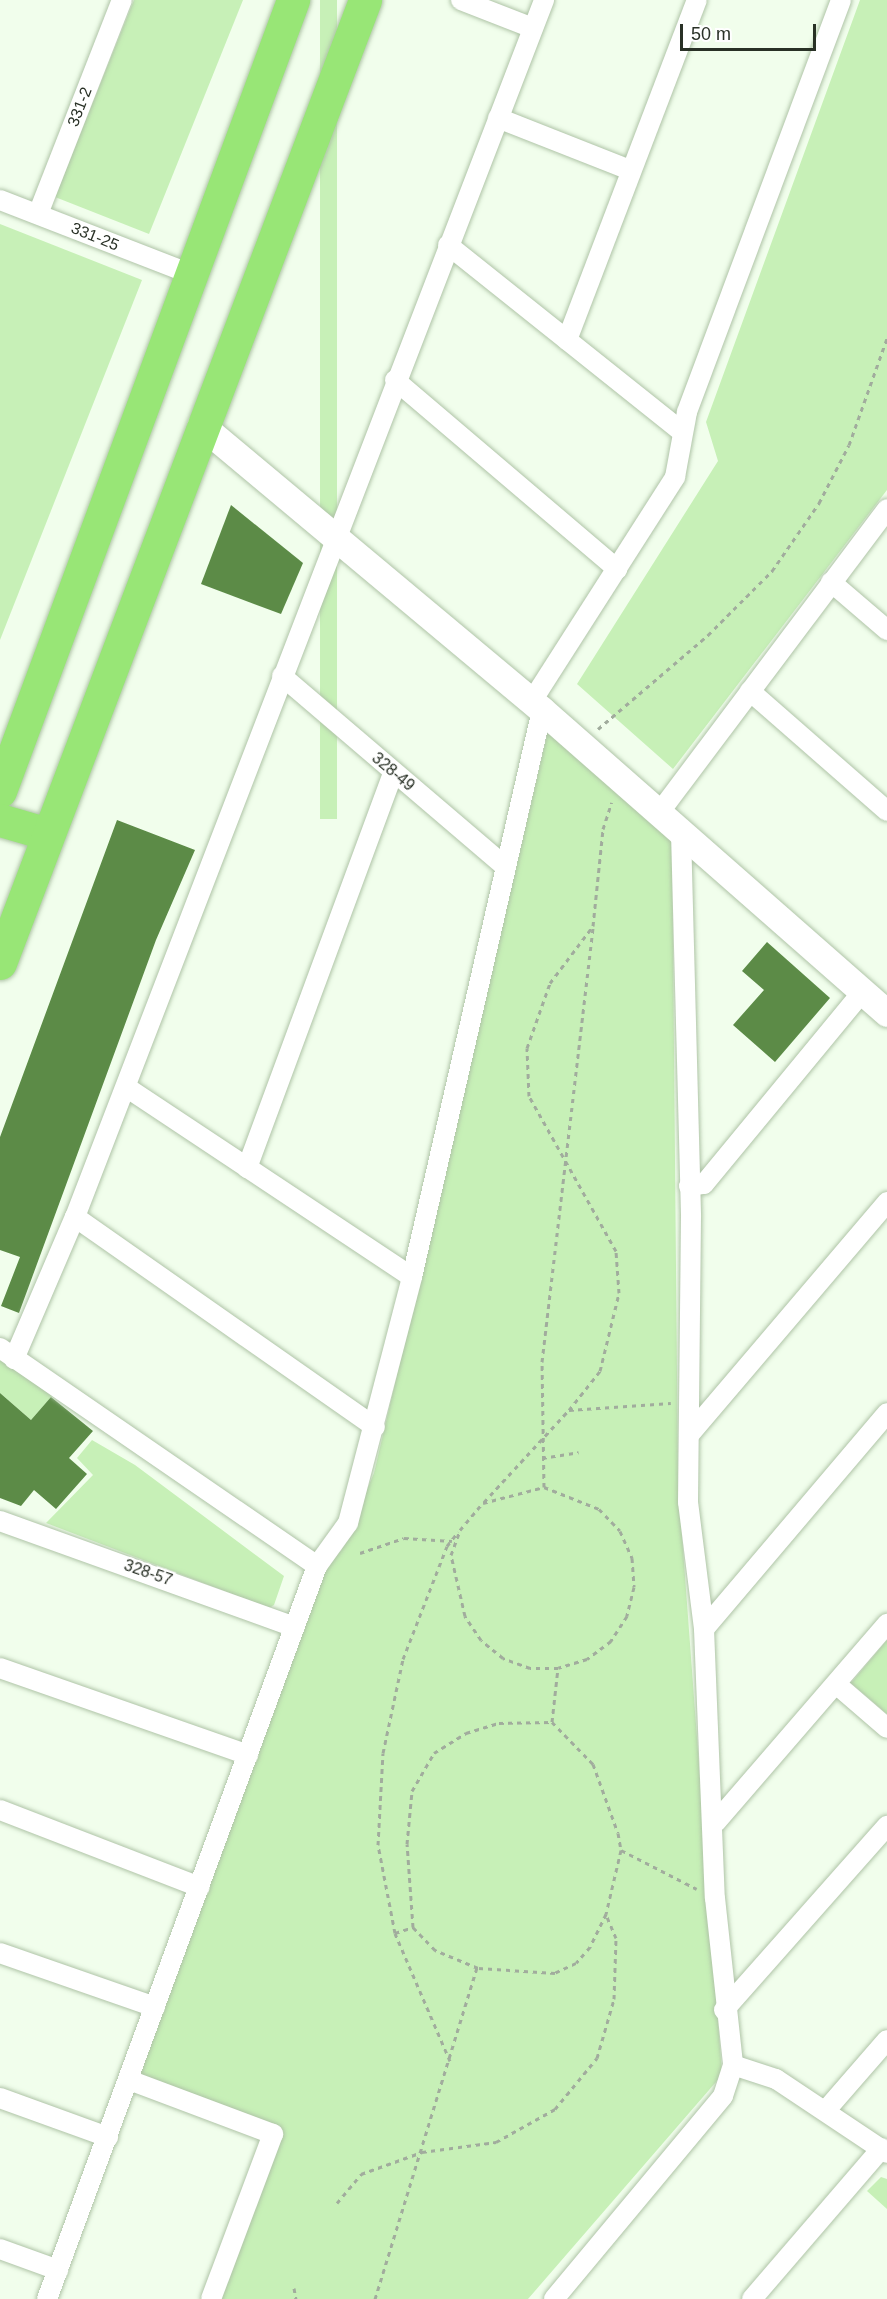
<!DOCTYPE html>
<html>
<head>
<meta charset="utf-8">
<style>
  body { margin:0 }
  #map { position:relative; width:887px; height:2299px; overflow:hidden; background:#f1feec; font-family:Helvetica,sans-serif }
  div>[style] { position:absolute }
  .green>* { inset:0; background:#c7f0b7; transform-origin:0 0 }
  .building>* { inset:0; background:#5c8b47 }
  .path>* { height:3px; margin-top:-1.5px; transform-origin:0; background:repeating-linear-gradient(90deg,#a1ac9d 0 4.5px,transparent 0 9px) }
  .roads { filter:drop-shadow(0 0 2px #afc4a7) drop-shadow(0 0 2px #afc4a7) }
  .street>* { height:20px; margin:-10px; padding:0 10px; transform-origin:10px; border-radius:10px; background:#fff }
  .secondary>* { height:27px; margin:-13.5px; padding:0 13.5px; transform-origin:13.5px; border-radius:13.5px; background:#fff }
  .highway>* { height:33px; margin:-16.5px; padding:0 16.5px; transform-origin:16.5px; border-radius:16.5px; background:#98e676 }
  span { translate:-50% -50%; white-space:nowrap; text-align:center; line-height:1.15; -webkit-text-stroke:4.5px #fff; paint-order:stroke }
  .street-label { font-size:16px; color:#293126 }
  .scale { position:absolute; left:680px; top:24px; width:136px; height:27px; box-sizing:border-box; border:3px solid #293126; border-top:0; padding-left:8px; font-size:18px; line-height:21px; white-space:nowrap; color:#293126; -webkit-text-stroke:4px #fff; paint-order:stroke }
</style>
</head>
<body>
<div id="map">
  <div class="green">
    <i style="clip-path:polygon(134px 0,243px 0,149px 234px,55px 197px)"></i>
    <i style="left:320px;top:0;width:17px;height:819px"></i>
    <i style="clip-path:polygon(860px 0,887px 0,887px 490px,673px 769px,577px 684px,718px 461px,706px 422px)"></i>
    <i style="clip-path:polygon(0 224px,142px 280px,0 640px)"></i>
    <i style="clip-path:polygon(549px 727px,672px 834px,678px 1482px,722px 2075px,528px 2299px,209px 2299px,272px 2127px,136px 2073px,319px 1560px,341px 1551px,374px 1473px)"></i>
    <i style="clip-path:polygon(0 1356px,52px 1396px,31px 1420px,0 1393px)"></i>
    <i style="clip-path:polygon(92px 1440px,135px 1465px,284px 1576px,274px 1605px,269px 1608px,46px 1523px,93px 1475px,77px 1458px)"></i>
    <i style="clip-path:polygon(887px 1640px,887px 1714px,851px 1683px)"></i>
    <i style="clip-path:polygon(881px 2177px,887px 2179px,887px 2209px,867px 2191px)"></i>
  </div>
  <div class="building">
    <i style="clip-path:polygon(231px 505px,303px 563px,281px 614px,201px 584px)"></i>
    <i style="clip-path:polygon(117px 820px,195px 850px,156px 940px,19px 1313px,1px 1306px,20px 1257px,0 1250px,0 1137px)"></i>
    <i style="clip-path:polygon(767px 942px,830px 998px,775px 1062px,733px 1025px,764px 990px,742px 971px)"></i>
    <i style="clip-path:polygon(0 1393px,31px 1420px,51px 1397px,93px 1431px,69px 1458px,87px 1474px,56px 1509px,34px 1490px,21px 1506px,0 1498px)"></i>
  </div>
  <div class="path">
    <i style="left:598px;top:729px;width:145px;rotate:-40.5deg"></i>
    <i style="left:708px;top:635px;width:91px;rotate:-45deg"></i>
    <i style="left:772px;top:571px;width:83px;rotate:-55.3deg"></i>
    <i style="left:819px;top:503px;width:65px;rotate:-62.7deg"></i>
    <i style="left:849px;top:445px;width:114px;rotate:-70.4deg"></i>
    <i style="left:569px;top:1410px;width:50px;rotate:-51.5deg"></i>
    <i style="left:600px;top:1371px;width:80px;rotate:-76.3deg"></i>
    <i style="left:619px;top:1293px;width:42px;rotate:-94.1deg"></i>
    <i style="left:616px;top:1251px;width:178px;rotate:-119.3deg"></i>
    <i style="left:529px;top:1096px;width:48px;rotate:-92.4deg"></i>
    <i style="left:527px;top:1048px;width:69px;rotate:-70.5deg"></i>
    <i style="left:550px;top:983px;width:71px;rotate:-53deg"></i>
    <i style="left:593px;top:926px;width:98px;rotate:-84.1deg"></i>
    <i style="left:603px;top:829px;width:28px;rotate:-72deg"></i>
    <i style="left:542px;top:1458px;width:37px;rotate:-9deg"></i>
    <i style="left:544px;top:1487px;width:59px;rotate:21.8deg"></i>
    <i style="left:599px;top:1509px;width:30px;rotate:46deg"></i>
    <i style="left:620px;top:1531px;width:30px;rotate:66deg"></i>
    <i style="left:632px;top:1558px;width:29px;rotate:86deg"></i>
    <i style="left:634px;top:1587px;width:30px;rotate:104deg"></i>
    <i style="left:627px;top:1616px;width:30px;rotate:123deg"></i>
    <i style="left:611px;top:1641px;width:30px;rotate:143deg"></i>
    <i style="left:587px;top:1659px;width:30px;rotate:163deg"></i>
    <i style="left:558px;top:1668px;width:28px;rotate:180deg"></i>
    <i style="left:530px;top:1668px;width:29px;rotate:-160deg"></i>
    <i style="left:503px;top:1658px;width:28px;rotate:-141deg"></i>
    <i style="left:481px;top:1640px;width:29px;rotate:-124deg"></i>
    <i style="left:465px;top:1616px;width:63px;rotate:-102.9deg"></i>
    <i style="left:451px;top:1555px;width:27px;rotate:-70deg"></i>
    <i style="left:460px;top:1530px;width:35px;rotate:-50deg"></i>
    <i style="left:483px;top:1503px;width:63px;rotate:-14.7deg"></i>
    <i style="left:544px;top:1487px;width:125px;rotate:-90.9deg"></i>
    <i style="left:542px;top:1362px;width:437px;rotate:-83.3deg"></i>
    <i style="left:484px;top:1502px;width:125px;rotate:-47.3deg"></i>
    <i style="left:569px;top:1410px;width:102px;rotate:-3.9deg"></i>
    <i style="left:360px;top:1553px;width:46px;rotate:-18.8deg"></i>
    <i style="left:404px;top:1538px;width:48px;rotate:3.6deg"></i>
    <i style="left:552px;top:1722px;width:59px;rotate:45.7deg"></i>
    <i style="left:593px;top:1764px;width:73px;rotate:70.1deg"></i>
    <i style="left:618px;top:1833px;width:17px;rotate:80deg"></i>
    <i style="left:621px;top:1850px;width:66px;rotate:103.2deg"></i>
    <i style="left:606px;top:1914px;width:37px;rotate:116deg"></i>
    <i style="left:590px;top:1947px;width:21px;rotate:131deg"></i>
    <i style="left:576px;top:1963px;width:23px;rotate:155deg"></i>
    <i style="left:555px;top:1973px;width:77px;rotate:-176.3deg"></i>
    <i style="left:478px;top:1968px;width:47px;rotate:-157.3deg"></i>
    <i style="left:435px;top:1950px;width:32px;rotate:-134deg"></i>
    <i style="left:413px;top:1927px;width:83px;rotate:-94.1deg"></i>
    <i style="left:407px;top:1844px;width:53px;rotate:-84.6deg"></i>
    <i style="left:412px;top:1791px;width:44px;rotate:-59.9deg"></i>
    <i style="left:434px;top:1753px;width:38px;rotate:-32deg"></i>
    <i style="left:466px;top:1733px;width:34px;rotate:-17deg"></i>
    <i style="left:499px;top:1723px;width:53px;rotate:-1.1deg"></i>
    <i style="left:552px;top:1722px;width:54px;rotate:-83.7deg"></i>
    <i style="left:621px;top:1850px;width:85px;rotate:27.2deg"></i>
    <i style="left:395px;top:1933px;width:19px;rotate:-18deg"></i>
    <i style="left:450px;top:2061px;width:139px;rotate:-113.3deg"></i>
    <i style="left:395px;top:1933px;width:90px;rotate:-100.9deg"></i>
    <i style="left:378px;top:1845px;width:92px;rotate:-86.9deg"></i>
    <i style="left:383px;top:1753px;width:96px;rotate:-78deg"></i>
    <i style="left:403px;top:1659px;width:121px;rotate:-68.7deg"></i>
    <i style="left:447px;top:1546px;width:18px;rotate:-52deg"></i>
    <i style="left:337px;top:2203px;width:38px;rotate:-50deg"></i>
    <i style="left:361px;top:2174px;width:65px;rotate:-19.8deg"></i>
    <i style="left:422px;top:2152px;width:75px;rotate:-7.7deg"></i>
    <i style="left:496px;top:2142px;width:68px;rotate:-29.2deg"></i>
    <i style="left:555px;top:2109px;width:66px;rotate:-50.5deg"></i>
    <i style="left:597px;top:2058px;width:61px;rotate:-73.9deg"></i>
    <i style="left:614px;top:1999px;width:61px;rotate:-88.1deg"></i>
    <i style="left:616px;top:1938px;width:26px;rotate:-113deg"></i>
    <i style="left:294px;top:2288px;width:11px;rotate:80deg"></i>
    <i style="left:375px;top:2299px;width:346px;rotate:-72.9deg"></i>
  </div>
  <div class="roads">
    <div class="street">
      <i style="left:461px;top:0;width:77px;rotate:21.3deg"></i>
      <i style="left:498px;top:118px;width:142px;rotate:21.5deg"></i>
      <i style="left:0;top:200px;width:205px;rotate:21.2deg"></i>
      <i style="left:38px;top:214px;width:230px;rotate:-68.6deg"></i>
      <i style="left:448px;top:245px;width:298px;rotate:38.6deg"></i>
      <i style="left:567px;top:340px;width:364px;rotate:-69.1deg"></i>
      <i style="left:395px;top:380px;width:292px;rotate:40.4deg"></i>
      <i style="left:831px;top:582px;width:74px;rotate:40.6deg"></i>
      <i style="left:282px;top:676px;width:294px;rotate:40.5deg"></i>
      <i style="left:750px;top:691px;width:182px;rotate:41.2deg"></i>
      <i style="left:532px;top:701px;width:266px;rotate:-57.4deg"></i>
      <i style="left:675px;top:477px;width:66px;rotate:-79.5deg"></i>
      <i style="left:687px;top:412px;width:440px;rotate:-69.5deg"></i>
      <i style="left:659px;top:813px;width:380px;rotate:-53.1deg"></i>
      <i style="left:681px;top:832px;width:385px;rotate:88.5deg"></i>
      <i style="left:691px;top:1217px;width:285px;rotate:90.6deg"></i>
      <i style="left:688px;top:1502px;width:128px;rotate:82.8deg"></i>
      <i style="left:704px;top:1629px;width:269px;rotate:87.7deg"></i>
      <i style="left:715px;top:1898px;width:168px;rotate:83.8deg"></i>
      <i style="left:733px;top:2065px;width:45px;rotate:18deg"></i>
      <i style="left:776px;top:2079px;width:133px;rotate:33.7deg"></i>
      <i style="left:126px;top:1087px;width:343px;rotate:33.6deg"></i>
      <i style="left:247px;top:1168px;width:421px;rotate:-69.7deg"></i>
      <i style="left:689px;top:1186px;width:15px;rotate:-8deg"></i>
      <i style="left:704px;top:1184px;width:249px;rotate:-50.5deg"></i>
      <i style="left:75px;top:1217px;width:366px;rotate:35deg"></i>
      <i style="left:0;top:1348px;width:385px;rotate:34.5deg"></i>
      <i style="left:14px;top:1359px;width:155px;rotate:-66.8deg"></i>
      <i style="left:75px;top:1217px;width:1304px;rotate:-68.92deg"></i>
      <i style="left:689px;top:1435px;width:306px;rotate:-49.6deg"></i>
      <i style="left:0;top:1521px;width:313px;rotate:19.8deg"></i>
      <i style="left:704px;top:1629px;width:283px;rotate:-49.7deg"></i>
      <i style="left:0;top:1668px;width:263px;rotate:19.3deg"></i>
      <i style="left:836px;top:1684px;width:67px;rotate:40.8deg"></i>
      <i style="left:0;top:1810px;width:214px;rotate:21.1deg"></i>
      <i style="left:716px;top:1822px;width:262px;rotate:-49.2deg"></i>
      <i style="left:0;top:1953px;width:164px;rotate:19.2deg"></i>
      <i style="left:724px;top:2010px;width:246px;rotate:-48.5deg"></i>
      <i style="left:129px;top:2080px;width:154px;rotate:20.6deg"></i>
      <i style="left:273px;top:2134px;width:176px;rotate:110.6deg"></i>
      <i style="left:0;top:2098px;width:115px;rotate:19.9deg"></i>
      <i style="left:827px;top:2109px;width:91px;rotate:-49deg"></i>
      <i style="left:0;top:2249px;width:62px;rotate:19.9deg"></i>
      <i style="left:47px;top:2299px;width:781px;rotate:-69.78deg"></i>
      <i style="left:317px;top:1566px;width:53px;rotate:-54.2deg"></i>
      <i style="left:348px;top:1523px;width:254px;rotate:-75.4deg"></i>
      <i style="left:412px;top:1277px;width:582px;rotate:-77.09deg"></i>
      <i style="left:554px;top:2299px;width:264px;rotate:-50.2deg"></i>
      <i style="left:723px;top:2096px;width:33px;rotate:-72deg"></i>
      <i style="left:752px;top:2299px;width:199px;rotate:-49.3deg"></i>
    </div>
    <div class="secondary">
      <i style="left:201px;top:425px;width:444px;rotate:39.9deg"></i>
      <i style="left:542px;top:710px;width:459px;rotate:41.3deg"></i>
    </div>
    <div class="highway">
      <i style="left:0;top:791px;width:844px;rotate:-69.67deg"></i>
      <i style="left:0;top:820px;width:50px;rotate:16.3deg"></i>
      <i style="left:0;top:963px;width:1030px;rotate:-69.24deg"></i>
    </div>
  </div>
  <div class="street-label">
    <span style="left:80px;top:107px;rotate:-69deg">331-2</span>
    <span style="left:95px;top:237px;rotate:22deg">331-25</span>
    <span style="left:393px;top:772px;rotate:40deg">328-49</span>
    <span style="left:148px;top:1573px;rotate:19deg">328-57</span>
  </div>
  <div class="scale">50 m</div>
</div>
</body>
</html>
